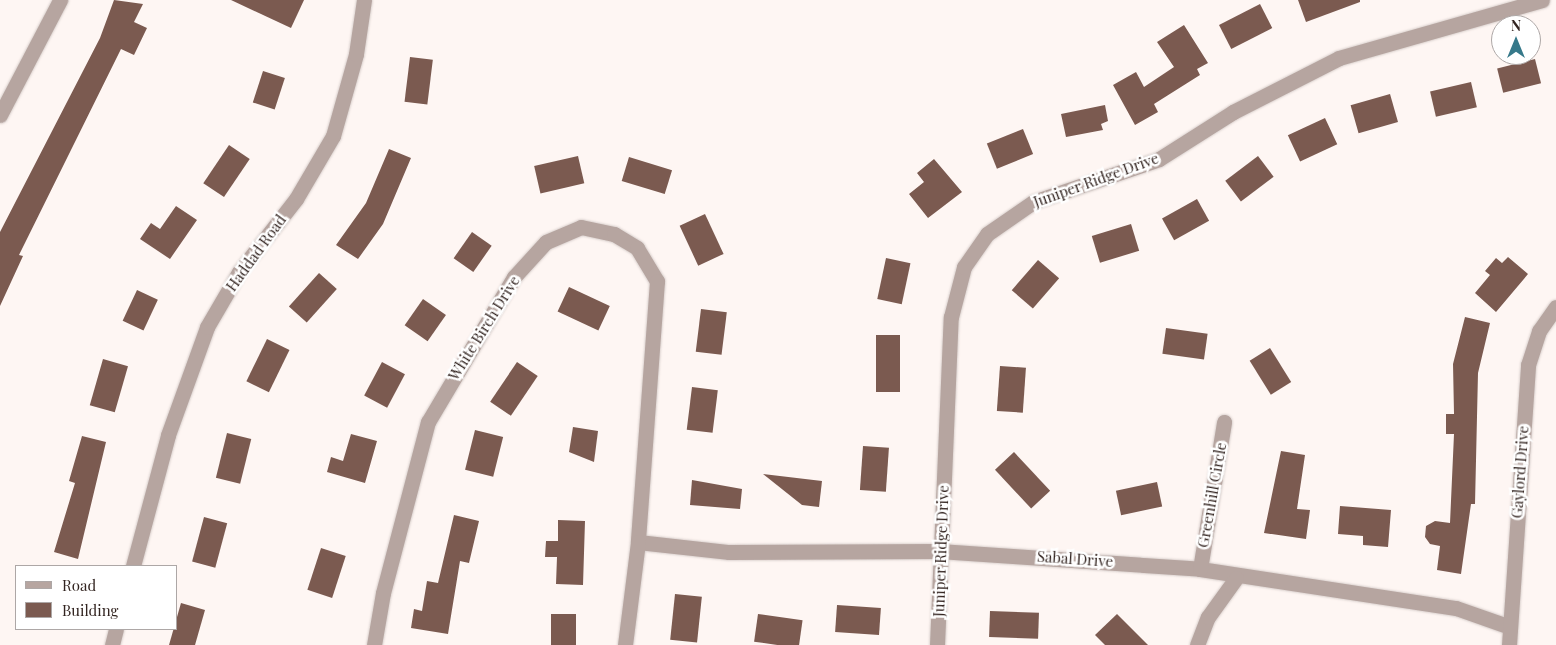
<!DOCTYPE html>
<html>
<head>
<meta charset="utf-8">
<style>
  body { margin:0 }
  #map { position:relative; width:1556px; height:645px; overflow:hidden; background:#fef6f3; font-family:"Playfair Display",serif }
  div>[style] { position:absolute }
  .building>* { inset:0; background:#7b5a50; transform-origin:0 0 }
  .roads { filter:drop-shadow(0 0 1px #d9d0cd) drop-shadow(0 0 1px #d9d0cd) }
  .minor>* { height:15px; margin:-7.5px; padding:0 7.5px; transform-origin:7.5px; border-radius:7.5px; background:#b6a5a0 }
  span { translate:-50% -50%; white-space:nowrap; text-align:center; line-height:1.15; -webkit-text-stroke:5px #fff; paint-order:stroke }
  .street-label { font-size:15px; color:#322420 }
  .legend { position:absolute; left:15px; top:565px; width:162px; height:65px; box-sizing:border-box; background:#fff; border:1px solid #ada7a6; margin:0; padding:6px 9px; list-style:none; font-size:15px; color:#322420 }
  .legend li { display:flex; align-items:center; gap:10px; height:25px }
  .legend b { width:25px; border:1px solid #ada7a6 }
  .north { position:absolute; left:1491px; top:15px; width:50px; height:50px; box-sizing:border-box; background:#fff; border:1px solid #ada7a6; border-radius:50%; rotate:0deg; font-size:14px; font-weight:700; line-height:20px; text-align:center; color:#322420 }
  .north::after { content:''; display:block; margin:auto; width:18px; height:22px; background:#36798a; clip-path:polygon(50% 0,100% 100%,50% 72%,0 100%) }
</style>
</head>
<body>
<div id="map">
  <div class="building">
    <i style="clip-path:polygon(114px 0,143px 4px,134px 22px,147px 28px,134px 55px,121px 49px,19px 255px,23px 256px,0 306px,0 232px,100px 38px)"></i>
    <i style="clip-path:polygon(231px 0,304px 0,291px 28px)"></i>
    <i style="clip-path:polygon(1298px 0,1360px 0,1360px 2px,1306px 22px)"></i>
    <i style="left:1260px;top:4px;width:27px;height:46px;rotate:63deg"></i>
    <i style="clip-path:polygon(1184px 25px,1208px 63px,1197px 69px,1200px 75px,1154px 104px,1158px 112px,1135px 125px,1113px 85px,1136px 72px,1144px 87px,1174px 67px,1157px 42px)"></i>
    <i style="left:410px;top:57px;width:23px;height:45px;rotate:7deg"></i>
    <i style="left:1535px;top:59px;width:25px;height:39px;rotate:76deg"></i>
    <i style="left:263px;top:71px;width:23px;height:33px;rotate:18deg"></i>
    <i style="left:1471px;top:82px;width:26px;height:42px;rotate:77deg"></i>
    <i style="left:1390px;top:94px;width:29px;height:41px;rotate:74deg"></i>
    <i style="clip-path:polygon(1105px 105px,1108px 121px,1101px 124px,1103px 130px,1066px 137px,1061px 114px)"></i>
    <i style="left:1325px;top:118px;width:29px;height:41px;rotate:65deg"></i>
    <i style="left:1023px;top:129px;width:27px;height:39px;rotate:68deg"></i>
    <i style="left:229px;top:145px;width:25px;height:46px;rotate:34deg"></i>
    <i style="clip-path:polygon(389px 149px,411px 158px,383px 224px,358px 259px,336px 245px,366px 203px)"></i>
    <i style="left:578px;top:156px;width:28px;height:45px;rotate:77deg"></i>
    <i style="left:1258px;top:156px;width:26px;height:41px;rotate:53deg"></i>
    <i style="left:629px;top:157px;width:45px;height:25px;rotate:17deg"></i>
    <i style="clip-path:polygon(934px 159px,962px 192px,928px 218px,909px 194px,924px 182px,917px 173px)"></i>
    <i style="left:1197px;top:199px;width:25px;height:40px;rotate:61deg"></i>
    <i style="clip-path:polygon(176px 206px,197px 220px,170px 259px,140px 239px,151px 223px,160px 229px)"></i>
    <i style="left:705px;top:214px;width:44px;height:28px;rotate:65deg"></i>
    <i style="left:1131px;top:224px;width:28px;height:41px;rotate:73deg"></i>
    <i style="left:472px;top:232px;width:24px;height:32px;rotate:35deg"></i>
    <i style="clip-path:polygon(1508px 257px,1528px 274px,1496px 312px,1475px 293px,1490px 275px,1485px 271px,1496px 258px,1502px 263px)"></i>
    <i style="left:886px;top:258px;width:25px;height:42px;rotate:12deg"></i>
    <i style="left:1038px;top:260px;width:28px;height:40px;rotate:41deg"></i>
    <i style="left:319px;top:273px;width:24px;height:45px;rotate:42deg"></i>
    <i style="left:569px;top:287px;width:45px;height:27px;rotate:25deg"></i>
    <i style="left:137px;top:290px;width:23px;height:34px;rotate:25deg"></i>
    <i style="left:423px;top:299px;width:28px;height:32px;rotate:35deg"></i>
    <i style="left:701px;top:309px;width:26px;height:43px;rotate:7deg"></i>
    <i style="clip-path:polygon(1465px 317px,1490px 323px,1478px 373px,1475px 504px,1471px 504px,1461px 574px,1437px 570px,1440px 546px,1430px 544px,1425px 537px,1426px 526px,1435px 521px,1450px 523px,1454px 434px,1446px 434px,1446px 414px,1454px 414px,1453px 364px)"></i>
    <i style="left:1166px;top:328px;width:42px;height:26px;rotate:8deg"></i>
    <i style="left:876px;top:335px;width:24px;height:57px"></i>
    <i style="left:267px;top:339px;width:25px;height:47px;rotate:26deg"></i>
    <i style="left:1270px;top:348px;width:40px;height:24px;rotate:58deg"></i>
    <i style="left:103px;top:359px;width:26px;height:48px;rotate:16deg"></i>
    <i style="left:382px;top:362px;width:26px;height:38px;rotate:28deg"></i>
    <i style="left:517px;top:362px;width:25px;height:48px;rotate:34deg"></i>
    <i style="left:1000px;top:366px;width:26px;height:45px;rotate:4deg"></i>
    <i style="left:692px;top:387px;width:26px;height:43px;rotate:7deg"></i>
    <i style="clip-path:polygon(573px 427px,598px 431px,594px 462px,569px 452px)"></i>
    <i style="left:475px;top:430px;width:29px;height:41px;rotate:14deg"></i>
    <i style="left:227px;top:433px;width:25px;height:46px;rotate:14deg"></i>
    <i style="clip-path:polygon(351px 434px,377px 441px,365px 483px,327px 472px,331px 457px,343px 461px)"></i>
    <i style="clip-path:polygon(82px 436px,106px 442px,78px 559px,54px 552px,75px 483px,69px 481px)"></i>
    <i style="left:863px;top:446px;width:26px;height:44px;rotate:4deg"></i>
    <i style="clip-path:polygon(1281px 451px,1305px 455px,1297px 509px,1310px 510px,1306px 539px,1264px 533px)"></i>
    <i style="left:1014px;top:452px;width:53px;height:26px;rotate:47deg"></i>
    <i style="clip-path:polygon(763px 474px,822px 481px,819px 507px,802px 505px)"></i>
    <i style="clip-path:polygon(692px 480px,742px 489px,740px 509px,690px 505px)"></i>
    <i style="left:1157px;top:482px;width:25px;height:42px;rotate:78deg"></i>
    <i style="clip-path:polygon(1340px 506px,1391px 510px,1388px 547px,1363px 545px,1363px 536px,1338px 534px)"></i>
    <i style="clip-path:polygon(454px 515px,479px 521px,469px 563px,460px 561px,448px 634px,411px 628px,414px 609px,422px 611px,427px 581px,438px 583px)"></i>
    <i style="left:204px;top:517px;width:24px;height:46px;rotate:15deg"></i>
    <i style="clip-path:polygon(558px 520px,585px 521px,583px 585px,556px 584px,557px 557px,545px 557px,546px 541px,558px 541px)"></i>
    <i style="left:321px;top:548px;width:26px;height:44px;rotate:18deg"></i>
    <i style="left:675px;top:594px;width:27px;height:46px;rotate:6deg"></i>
    <i style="clip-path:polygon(181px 603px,205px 610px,195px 645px,169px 645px)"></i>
    <i style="left:837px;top:605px;width:44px;height:27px;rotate:4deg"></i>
    <i style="left:990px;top:611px;width:49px;height:26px;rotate:2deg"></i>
    <i style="left:551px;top:614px;width:25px;height:31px"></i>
    <i style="left:758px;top:614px;width:45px;height:28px;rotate:8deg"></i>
    <i style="clip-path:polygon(1117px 614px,1148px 645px,1105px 645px,1095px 635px)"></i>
  </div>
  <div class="roads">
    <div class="minor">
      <i style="left:0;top:115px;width:130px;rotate:-62.4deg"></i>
      <i style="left:638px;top:542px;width:92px;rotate:6.3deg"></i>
      <i style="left:729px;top:552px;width:210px;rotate:-0.3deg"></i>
      <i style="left:939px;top:551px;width:262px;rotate:3.9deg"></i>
      <i style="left:1200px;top:569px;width:259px;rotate:8.7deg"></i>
      <i style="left:1456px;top:608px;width:54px;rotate:19.4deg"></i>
      <i style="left:133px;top:566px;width:136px;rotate:-75deg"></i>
      <i style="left:168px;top:435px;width:115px;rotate:-70.1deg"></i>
      <i style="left:207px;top:327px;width:64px;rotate:-59.8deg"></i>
      <i style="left:239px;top:272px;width:93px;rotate:-52deg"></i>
      <i style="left:296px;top:199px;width:73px;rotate:-59.6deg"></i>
      <i style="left:333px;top:136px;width:85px;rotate:-74.3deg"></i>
      <i style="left:356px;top:54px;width:55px;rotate:-81.6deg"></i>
      <i style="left:1200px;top:569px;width:149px;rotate:-80.7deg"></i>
      <i style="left:112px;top:645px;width:16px;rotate:-76deg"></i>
      <i style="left:374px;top:645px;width:53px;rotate:-80.2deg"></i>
      <i style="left:383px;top:593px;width:177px;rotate:-75.3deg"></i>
      <i style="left:428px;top:422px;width:169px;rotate:-59.3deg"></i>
      <i style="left:514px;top:277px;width:47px;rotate:-47.6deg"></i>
      <i style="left:546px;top:242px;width:38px;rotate:-23deg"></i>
      <i style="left:581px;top:227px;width:34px;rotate:12deg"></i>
      <i style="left:614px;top:234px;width:27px;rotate:31deg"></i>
      <i style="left:637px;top:248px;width:39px;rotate:59deg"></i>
      <i style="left:657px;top:281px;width:262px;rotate:94.2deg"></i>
      <i style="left:638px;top:542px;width:104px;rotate:97.2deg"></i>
      <i style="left:937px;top:645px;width:328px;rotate:-87.6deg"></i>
      <i style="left:951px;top:317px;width:52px;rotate:-75.4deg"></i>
      <i style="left:964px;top:267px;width:40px;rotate:-55.1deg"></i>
      <i style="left:987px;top:234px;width:56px;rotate:-34.8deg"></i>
      <i style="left:1033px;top:202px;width:133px;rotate:-18.8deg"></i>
      <i style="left:1159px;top:159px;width:88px;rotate:-32.4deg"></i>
      <i style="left:1233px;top:112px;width:119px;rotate:-27deg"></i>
      <i style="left:1339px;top:58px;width:211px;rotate:-15.9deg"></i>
      <i style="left:1197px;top:645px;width:30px;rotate:-69deg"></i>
      <i style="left:1208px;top:617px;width:48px;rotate:-54.3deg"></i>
      <i style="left:1509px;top:645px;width:281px;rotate:-86.1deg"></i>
      <i style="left:1528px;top:365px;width:36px;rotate:-72deg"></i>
      <i style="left:1539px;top:331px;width:29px;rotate:-55deg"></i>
    </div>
  </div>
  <div class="street-label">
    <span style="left:1096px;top:180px;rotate:-20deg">Juniper Ridge Drive</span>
    <span style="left:256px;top:253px;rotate:-54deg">Haddad Road</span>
    <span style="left:484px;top:328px;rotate:-58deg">White Birch Drive</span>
    <span style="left:1520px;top:472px;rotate:-86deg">Gaylord Drive</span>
    <span style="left:1212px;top:495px;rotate:-80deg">Greenhill Circle</span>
    <span style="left:941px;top:551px;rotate:-88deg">Juniper Ridge Drive</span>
    <span style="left:1075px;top:559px;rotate:4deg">Sabal Drive</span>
  </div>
  <ul class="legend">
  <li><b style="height:6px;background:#b6a5a0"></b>Road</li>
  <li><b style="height:14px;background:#7b5a50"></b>Building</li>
  </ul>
  <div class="north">N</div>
</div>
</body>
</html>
